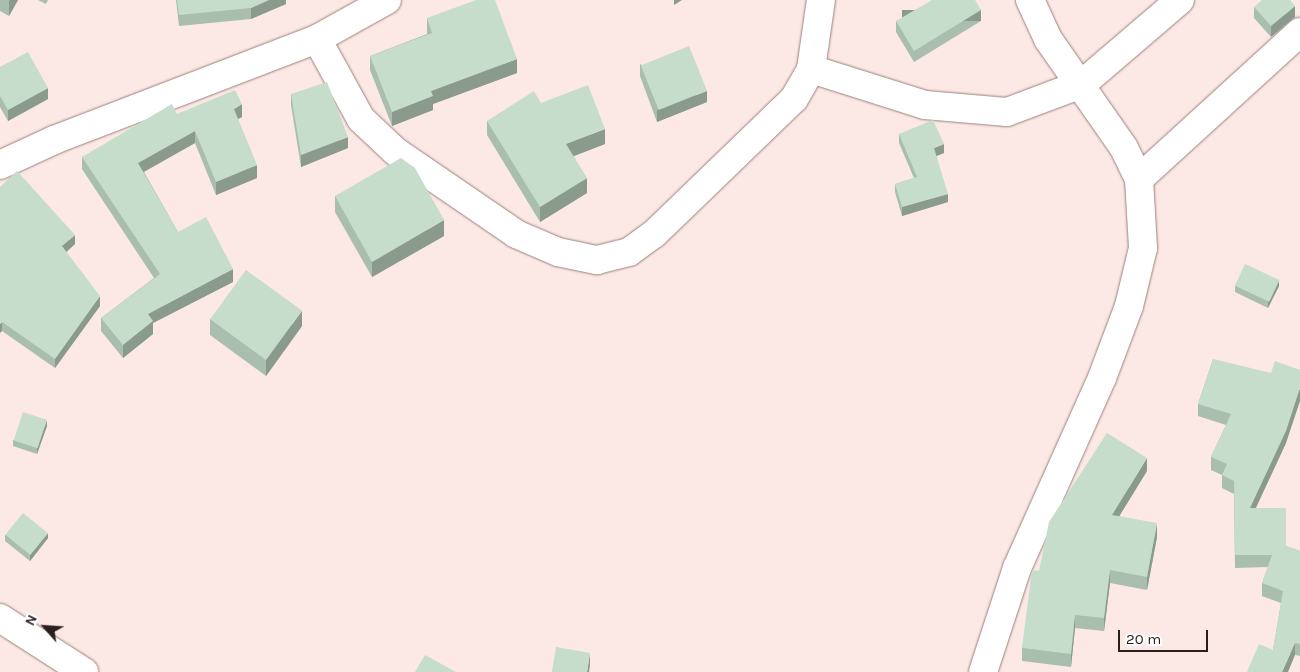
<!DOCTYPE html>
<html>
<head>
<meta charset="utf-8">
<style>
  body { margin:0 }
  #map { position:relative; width:1300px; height:672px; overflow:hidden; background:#fce8e5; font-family:Karla,sans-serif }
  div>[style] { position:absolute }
  .roads { filter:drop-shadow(0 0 1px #9d807c) drop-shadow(0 0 1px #9d807c) }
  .minor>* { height:28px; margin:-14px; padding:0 14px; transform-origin:14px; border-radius:14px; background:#fff }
  .wall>* { inset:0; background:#a9beae }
  .shaded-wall>* { inset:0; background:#8a9b8d; transform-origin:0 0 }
  .building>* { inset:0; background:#c5ddca; transform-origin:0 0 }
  span { translate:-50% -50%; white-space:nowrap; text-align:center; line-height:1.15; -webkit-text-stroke:4px #fff; paint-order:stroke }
  .north { position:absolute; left:20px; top:602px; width:50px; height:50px; -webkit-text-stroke:4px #fff; paint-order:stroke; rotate:296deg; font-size:14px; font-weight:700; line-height:20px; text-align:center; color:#2b1f1e }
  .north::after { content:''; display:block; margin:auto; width:18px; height:22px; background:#2b1f1e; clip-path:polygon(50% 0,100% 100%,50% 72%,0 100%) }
  .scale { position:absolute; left:1118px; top:630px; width:90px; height:22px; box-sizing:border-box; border:2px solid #2b1f1e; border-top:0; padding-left:6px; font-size:15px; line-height:18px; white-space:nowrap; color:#2b1f1e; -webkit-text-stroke:4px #fff; paint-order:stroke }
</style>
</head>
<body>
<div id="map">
  <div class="roads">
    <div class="minor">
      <i style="left:317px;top:39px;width:91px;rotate:61.2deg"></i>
      <i style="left:361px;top:119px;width:47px;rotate:43.3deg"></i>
      <i style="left:395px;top:151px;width:147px;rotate:34.4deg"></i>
      <i style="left:516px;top:234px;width:46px;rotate:23.2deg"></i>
      <i style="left:558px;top:252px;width:40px;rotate:12deg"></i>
      <i style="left:597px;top:260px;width:33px;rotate:-14deg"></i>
      <i style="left:629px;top:252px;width:31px;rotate:-36deg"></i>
      <i style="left:654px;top:234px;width:194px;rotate:-44deg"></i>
      <i style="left:794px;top:99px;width:34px;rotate:-60deg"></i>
      <i style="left:811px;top:69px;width:70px;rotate:-81.8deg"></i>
      <i style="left:811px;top:69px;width:120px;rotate:17.5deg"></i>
      <i style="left:925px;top:105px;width:82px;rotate:4.9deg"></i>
      <i style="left:1007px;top:112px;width:80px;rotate:-20.5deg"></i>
      <i style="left:1082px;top:84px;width:129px;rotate:-40.6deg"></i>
      <i style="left:0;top:165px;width:60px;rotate:-24.8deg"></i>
      <i style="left:54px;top:140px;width:282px;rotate:-21deg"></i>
      <i style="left:317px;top:39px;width:80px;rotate:-29.1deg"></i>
      <i style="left:1139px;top:179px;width:218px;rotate:-42.4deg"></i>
      <i style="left:0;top:618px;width:100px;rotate:32.7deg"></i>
      <i style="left:983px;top:672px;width:109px;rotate:-71.9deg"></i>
      <i style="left:1017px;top:568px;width:208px;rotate:-65.9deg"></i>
      <i style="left:1102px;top:378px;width:77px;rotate:-69.4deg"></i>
      <i style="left:1129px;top:306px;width:60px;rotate:-76.4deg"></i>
      <i style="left:1143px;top:248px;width:69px;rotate:-93.3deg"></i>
      <i style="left:1139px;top:179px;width:34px;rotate:-116deg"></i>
      <i style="left:1124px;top:148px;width:133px;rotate:-124.9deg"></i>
      <i style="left:1048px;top:39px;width:43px;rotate:-114.8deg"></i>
    </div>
  </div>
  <div class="wall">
    <i style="clip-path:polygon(0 0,18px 0,9px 16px,0 11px)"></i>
    <i style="clip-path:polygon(38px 0,48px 0,46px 4px)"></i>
    <i style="clip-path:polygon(176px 0,286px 0,286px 4px,251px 19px,179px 26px)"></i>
    <i style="clip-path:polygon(1254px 7px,1295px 17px,1271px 37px,1254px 18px)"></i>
    <i style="clip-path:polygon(427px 18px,517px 73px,433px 104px,433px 110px,392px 126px,370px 70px,370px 56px,427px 34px)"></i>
    <i style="clip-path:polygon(896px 21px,981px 21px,914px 62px,896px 32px)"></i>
    <i style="clip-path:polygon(640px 64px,707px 102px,657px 122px,640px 76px)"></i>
    <i style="clip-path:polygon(0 67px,48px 99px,8px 121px,0 107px)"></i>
    <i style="clip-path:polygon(291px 94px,348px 148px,301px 167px,291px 105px)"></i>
    <i style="clip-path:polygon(541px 103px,605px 144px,574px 156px,587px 193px,540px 222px,487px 135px,487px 121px)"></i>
    <i style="clip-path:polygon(177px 114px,242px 117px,238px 119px,257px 178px,216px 195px,195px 143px,144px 172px,178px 232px,233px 282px,153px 323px,153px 334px,123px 358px,101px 331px,101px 318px,154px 278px,82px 169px,82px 157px)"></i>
    <i style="clip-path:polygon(899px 134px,944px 153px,936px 156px,948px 202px,902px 216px,895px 192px,895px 184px,914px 178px,899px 143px)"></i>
    <i style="clip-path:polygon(0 187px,75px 244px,66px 252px,100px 306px,55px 368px,2px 331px)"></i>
    <i style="clip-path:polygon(335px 196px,444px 236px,372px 277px,335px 212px)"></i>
    <i style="clip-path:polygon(1235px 286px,1279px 286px,1268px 308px,1235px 292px)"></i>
    <i style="clip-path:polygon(210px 319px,302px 326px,266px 376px,210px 335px)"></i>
    <i style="clip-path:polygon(1213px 359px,1286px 443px,1256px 508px,1286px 546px,1300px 551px,1300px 656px,1273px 650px,1281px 603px,1262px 596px,1262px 583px,1268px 567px,1235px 568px,1234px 494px,1222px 488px,1222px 475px,1211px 470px,1211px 457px,1226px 425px,1198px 416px,1198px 404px)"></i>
    <i style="clip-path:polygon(47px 426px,37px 454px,13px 446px,13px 440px)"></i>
    <i style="clip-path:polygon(1147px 471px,1119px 516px,1157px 537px,1147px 590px,1110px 583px,1104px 631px,1075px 628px,1071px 667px,1022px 661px,1022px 648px,1039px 571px)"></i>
    <i style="clip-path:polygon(5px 535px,48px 538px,30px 561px,5px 541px)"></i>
  </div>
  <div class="shaded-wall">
    <i style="clip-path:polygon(10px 0,18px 0,9px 16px,9px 1px)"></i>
    <i style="clip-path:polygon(269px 0,286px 0,286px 4px,251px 19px,251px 8px)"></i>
    <i style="clip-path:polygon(674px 0,682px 0,674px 5px)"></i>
    <i style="clip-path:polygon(1295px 6px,1295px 17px,1271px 37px,1271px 26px)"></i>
    <i style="left:981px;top:10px;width:11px;height:79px;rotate:90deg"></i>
    <i style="clip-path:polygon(517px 59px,517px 73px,433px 104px,433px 110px,392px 126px,392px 112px,431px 91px)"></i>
    <i style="clip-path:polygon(48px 88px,48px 99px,8px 121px,8px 110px)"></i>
    <i style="clip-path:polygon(707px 91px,707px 102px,657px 122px,657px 110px)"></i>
    <i style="clip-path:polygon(242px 104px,242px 117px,234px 121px,234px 109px)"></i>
    <i style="clip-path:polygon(605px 129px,605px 144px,566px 159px,566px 144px)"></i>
    <i style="clip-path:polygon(195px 131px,195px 143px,138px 175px,138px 163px)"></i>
    <i style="clip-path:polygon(348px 137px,348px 148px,301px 167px,301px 155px)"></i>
    <i style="clip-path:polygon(944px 144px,944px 153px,934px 157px,934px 148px)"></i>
    <i style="clip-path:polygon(257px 165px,257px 178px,216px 195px,216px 182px)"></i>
    <i style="clip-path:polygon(587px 178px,587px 193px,540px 222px,540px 207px)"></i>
    <i style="clip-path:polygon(948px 194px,948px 202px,902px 216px,902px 207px)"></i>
    <i style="clip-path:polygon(444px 220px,444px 236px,372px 277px,372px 262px)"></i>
    <i style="clip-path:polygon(75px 235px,75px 244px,62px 256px,62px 246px)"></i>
    <i style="clip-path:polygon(233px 269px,233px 282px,153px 323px,153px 334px,123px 358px,123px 345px,148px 314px)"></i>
    <i style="clip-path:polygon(1279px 280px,1279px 286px,1268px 308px,1268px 302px)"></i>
    <i style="clip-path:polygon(100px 296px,100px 306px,55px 368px,55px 359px)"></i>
    <i style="clip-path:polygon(302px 311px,302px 326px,266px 376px,266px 360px)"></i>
    <i style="clip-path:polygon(2px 322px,2px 331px,0 333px,0 324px)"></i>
    <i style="clip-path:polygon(1300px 388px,1300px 401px,1286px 443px,1250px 520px,1250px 508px)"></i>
    <i style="clip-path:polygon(47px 420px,47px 426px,37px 454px,37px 449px)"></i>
    <i style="clip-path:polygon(1147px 458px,1147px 471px,1112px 528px,1112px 515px)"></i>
    <i style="clip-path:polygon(1157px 523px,1157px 537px,1147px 590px,1147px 577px)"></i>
    <i style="clip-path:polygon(48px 533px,48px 538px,30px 561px,30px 555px)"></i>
    <i style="clip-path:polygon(1110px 570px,1110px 583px,1104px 631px,1104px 618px)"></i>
    <i style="clip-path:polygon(1075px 615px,1075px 628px,1071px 667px,1071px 654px)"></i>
    <i style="clip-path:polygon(1295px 643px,1295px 655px,1288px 672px,1282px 672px)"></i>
    <i style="clip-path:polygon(590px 653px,590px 665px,589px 672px,587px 672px)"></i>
  </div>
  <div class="building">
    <i style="clip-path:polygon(177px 0,269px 0,251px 8px,179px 15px)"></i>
    <i style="clip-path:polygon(476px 0,495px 0,517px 59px,431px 91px,433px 96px,392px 112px,370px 56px,432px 33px,427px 18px)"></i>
    <i style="clip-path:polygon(932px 0,975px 0,981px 10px,914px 51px,896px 21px)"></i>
    <i style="clip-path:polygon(1262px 0,1290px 0,1295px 6px,1271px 26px,1254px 7px)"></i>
    <i style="left:689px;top:46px;width:48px;height:52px;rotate:68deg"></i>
    <i style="clip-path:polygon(28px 52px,48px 88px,8px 110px,0 96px,0 67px)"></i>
    <i style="clip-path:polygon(327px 82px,348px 137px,301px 155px,291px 94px)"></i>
    <i style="clip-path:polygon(588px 85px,605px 129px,566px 144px,587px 178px,540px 207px,487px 121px,534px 91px,541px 103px)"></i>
    <i style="clip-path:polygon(235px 90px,242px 104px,234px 109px,257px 165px,216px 182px,195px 131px,138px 163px,178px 232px,206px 217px,233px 269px,148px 314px,153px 321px,123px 345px,101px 318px,160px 274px,82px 157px,172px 104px,177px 114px)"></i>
    <i style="clip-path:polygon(933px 120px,944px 144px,934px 148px,948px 194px,902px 207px,895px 184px,917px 177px,899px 134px)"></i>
    <i style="clip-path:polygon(401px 158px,415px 168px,444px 220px,372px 262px,335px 196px)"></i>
    <i style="clip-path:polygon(17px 171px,75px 235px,62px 246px,100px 296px,55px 359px,2px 322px,0 324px,0 187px)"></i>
    <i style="left:1245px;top:264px;width:38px;height:24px;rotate:25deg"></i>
    <i style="left:246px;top:270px;width:69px;height:61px;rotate:36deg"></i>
    <i style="clip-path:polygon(1213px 359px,1271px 373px,1275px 361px,1300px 370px,1300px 388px,1286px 431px,1250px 508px,1286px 508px,1286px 546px,1300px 551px,1300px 644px,1295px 643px,1282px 672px,1247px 672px,1259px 644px,1273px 650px,1283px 591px,1262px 583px,1272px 555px,1235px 555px,1234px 481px,1222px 475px,1227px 464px,1211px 457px,1231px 414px,1198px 404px)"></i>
    <i style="left:23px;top:412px;width:25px;height:30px;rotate:18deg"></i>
    <i style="clip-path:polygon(1107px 433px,1147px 458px,1112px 515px,1157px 523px,1147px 577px,1110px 570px,1104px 618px,1075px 615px,1071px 654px,1022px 648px,1032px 570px,1039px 571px,1049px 522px)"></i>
    <i style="left:23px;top:513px;width:32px;height:28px;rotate:39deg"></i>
    <i style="clip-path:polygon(556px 647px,590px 653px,587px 672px,552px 672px)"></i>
    <i style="clip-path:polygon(425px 655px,456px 672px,415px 672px)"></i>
  </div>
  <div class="north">N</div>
  <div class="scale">20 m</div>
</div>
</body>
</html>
